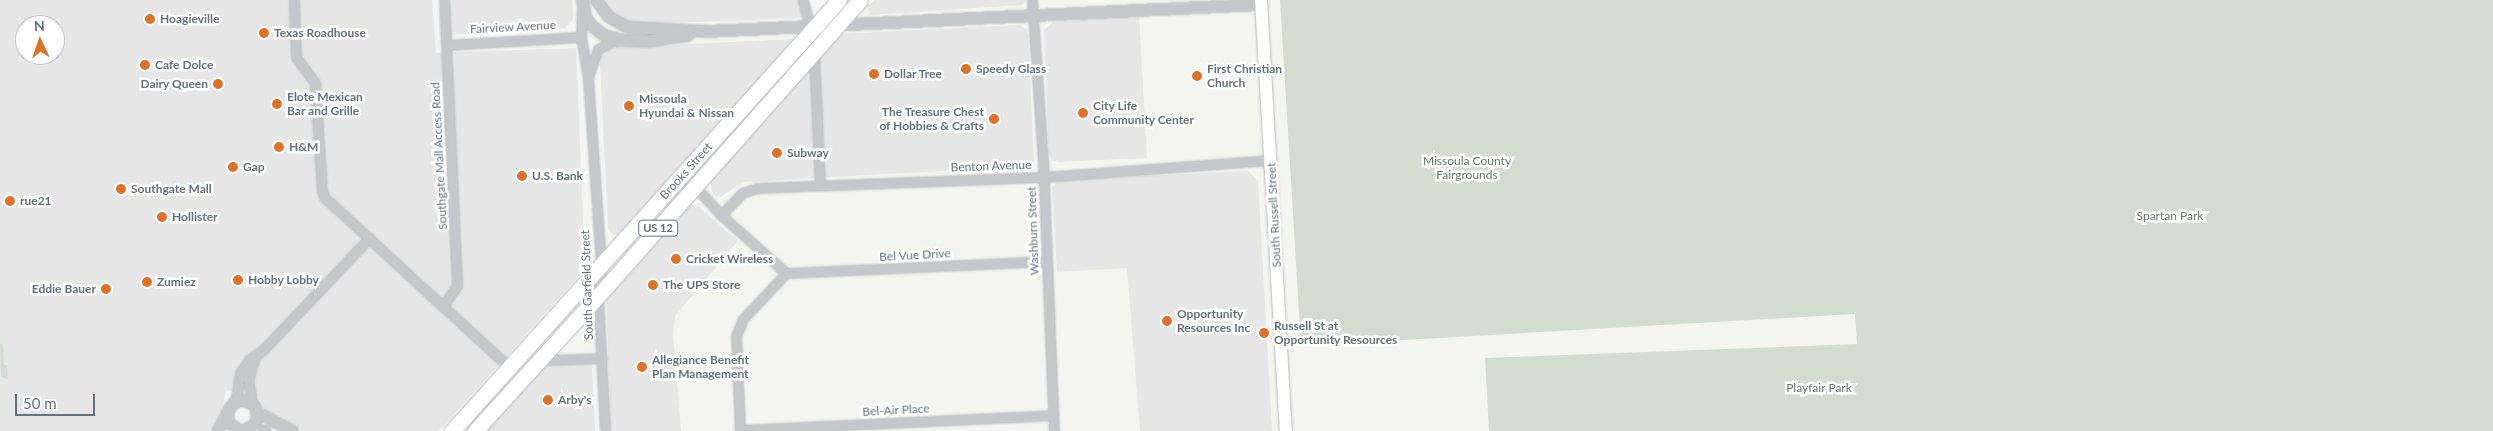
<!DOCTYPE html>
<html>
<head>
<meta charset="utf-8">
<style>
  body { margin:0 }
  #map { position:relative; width:2493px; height:431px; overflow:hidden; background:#f4f5f1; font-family:Lato,sans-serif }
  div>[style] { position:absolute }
  .built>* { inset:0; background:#e5e6e5 }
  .green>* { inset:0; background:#d4dcd2 }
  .roads { filter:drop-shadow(0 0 1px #b7babf) drop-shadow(0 0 1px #b7babf) }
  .minor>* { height:9px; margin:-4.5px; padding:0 4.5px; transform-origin:4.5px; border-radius:4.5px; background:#c5c7cb }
  .tertiary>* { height:11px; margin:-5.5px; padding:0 5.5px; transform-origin:5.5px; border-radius:5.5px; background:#c5c7cb }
  .secondary>* { height:12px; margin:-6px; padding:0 6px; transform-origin:6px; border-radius:6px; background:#fff }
  .trunk>* { height:15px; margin:-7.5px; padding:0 7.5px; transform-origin:7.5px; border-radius:7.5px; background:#fff }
  .dots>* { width:14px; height:14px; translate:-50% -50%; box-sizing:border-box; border:2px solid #fff; border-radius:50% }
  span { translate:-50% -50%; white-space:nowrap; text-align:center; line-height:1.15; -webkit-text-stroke:5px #fff; paint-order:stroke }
  .shield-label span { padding:1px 4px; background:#fff; border:1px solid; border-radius:4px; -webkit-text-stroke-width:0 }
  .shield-label { font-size:11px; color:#647082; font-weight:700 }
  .poi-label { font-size:12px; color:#647082; font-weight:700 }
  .left { translate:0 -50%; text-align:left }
  .right { translate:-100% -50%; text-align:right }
  .street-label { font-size:12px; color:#647082 }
  .park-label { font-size:12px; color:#647963 }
  .north { position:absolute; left:15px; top:15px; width:50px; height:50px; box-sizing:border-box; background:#fff; border:1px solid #c1c6cd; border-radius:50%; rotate:357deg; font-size:14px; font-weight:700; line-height:20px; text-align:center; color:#647082 }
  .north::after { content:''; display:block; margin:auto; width:18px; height:22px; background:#df7127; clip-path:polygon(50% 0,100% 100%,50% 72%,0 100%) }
  .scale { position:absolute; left:15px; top:394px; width:80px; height:22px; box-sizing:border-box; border:2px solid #647082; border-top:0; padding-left:6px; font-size:15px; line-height:18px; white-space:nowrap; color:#647082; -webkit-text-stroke:4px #fff; paint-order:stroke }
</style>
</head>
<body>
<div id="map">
  <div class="built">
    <i style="clip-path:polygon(evenodd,0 0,432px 0,436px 53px,576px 48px,585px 269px,439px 431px,304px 431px,266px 411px,257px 396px,226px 390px,222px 409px,210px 431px,0 431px,0 0,25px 25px,55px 25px,55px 55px,25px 55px,25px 25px)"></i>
    <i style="clip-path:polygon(447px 0,572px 0,573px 19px,566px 28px,449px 35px)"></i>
    <i style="clip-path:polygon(603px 0,802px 0,802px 12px,801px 17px,797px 18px,645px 24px,620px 19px,611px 14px)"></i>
    <i style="clip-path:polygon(874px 0,1026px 0,1022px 5px,870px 15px,868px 7px)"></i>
    <i style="clip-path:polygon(1139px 16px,1147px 158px,1059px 162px,1052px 160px,1049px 154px,1044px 30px,1053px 22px)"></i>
    <i style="clip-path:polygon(1019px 25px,1025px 28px,1028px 35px,1034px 161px,1032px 166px,742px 182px,721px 197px,714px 195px,711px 188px,710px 177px,840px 34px)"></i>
    <i style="clip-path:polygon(795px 39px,618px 235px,612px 234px,608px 228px,600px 63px,604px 52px,610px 48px)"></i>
    <i style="clip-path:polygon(1248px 171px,1258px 181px,1272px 431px,1140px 431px,1127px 268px,1057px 272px,1052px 188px,1057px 182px,1064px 180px)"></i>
    <i style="clip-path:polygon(684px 203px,692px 204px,699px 207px,738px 241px,675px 316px,673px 333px,681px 431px,611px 431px,606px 292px)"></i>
    <i style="clip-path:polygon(592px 362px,595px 431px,479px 431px,539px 363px)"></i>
  </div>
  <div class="green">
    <i style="clip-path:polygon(1280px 0,2493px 0,2493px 431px,1489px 431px,1485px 358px,1857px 344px,1855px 314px,1301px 346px)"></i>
    <i style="clip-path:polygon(0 343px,3px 345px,4px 365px,7px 365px,8px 379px,1px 377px)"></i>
  </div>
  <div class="roads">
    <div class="minor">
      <i style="left:294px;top:0;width:57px;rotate:88deg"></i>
      <i style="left:296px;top:57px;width:32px;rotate:54deg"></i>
      <i style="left:315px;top:83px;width:107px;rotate:86.3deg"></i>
      <i style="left:322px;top:190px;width:7px;rotate:74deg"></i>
      <i style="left:324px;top:197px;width:251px;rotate:42.6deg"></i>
      <i style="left:803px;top:0;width:25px;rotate:76deg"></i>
      <i style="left:1032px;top:0;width:160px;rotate:86.1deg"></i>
      <i style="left:1043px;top:160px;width:271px;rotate:87.7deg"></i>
      <i style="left:582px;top:10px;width:27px;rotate:92deg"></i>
      <i style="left:581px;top:37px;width:42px;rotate:80.3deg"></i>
      <i style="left:588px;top:78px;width:188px;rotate:86deg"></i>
      <i style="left:601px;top:266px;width:30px;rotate:96deg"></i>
      <i style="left:598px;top:296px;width:135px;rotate:87deg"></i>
      <i style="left:446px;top:45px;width:135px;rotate:-3.4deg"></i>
      <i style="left:814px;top:53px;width:131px;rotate:87.4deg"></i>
      <i style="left:588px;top:77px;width:30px;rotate:-70deg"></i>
      <i style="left:598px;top:49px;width:15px;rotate:-28deg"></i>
      <i style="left:611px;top:42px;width:9px;rotate:-6deg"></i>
      <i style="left:684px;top:174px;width:55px;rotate:47.9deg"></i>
      <i style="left:721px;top:215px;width:87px;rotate:41.7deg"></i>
      <i style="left:721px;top:215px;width:30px;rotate:-46deg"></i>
      <i style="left:742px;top:193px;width:16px;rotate:-18deg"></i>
      <i style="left:757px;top:188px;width:287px;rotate:-2.2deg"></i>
      <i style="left:1044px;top:177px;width:228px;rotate:-4.3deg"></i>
      <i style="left:443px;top:306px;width:25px;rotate:-56deg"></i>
      <i style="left:457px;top:285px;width:285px;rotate:-92.6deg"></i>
      <i style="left:540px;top:360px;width:62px;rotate:-1.8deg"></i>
      <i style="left:252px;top:403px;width:24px;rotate:-99deg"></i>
      <i style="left:248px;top:379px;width:22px;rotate:-72deg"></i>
      <i style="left:232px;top:404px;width:11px;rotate:-63deg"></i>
      <i style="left:237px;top:394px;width:21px;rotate:-82deg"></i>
      <i style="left:240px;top:373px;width:16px;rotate:-55deg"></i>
      <i style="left:249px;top:360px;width:19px;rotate:-36deg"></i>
      <i style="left:264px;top:349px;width:153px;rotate:-46.6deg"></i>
      <i style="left:740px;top:430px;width:313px;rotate:-2.7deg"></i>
      <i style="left:740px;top:431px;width:95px;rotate:-92.4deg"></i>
      <i style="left:736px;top:336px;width:18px;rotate:-68deg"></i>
      <i style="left:743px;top:319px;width:63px;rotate:-46.9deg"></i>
      <i style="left:786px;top:273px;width:260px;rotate:-2.6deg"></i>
    </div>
    <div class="tertiary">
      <i style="left:582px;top:0;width:17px;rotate:80deg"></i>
      <i style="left:585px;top:17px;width:11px;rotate:52deg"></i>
      <i style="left:592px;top:26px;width:15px;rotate:37deg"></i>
      <i style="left:604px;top:35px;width:20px;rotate:15deg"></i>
      <i style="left:623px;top:40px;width:21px;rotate:3deg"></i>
      <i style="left:644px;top:41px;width:44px;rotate:-7.8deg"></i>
      <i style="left:596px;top:0;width:21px;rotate:53deg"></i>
      <i style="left:609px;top:17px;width:21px;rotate:28deg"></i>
      <i style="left:628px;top:27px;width:79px;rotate:2.9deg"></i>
      <i style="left:707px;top:31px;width:555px;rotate:-2.79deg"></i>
      <i style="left:257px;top:412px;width:40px;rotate:28deg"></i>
      <i style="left:249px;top:429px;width:16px;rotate:7deg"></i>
      <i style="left:217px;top:431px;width:26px;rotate:-62deg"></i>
      <i style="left:229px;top:408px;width:10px;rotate:-45deg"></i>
      <i style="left:236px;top:401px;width:6px;rotate:-9deg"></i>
      <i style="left:242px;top:400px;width:10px;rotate:17deg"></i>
      <i style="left:252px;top:403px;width:5px;rotate:53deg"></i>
      <i style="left:255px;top:407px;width:10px;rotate:79deg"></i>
      <i style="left:257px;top:417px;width:10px;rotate:114deg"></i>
      <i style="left:253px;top:426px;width:14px;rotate:159deg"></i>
      <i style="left:240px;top:431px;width:15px;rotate:-143deg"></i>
      <i style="left:228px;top:422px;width:9px;rotate:-96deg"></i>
    </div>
    <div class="secondary">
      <i style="left:1261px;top:0;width:432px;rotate:86.7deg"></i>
    </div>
    <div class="trunk">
      <i style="left:452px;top:431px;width:579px;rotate:-48.08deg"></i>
      <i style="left:475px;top:431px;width:183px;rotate:-47.7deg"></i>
      <i style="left:598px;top:296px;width:395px;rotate:-48.5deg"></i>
    </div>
  </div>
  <div class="dots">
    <i style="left:150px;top:19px;background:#df7127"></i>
    <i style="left:264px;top:33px;background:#df7127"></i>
    <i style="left:145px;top:65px;background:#df7127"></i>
    <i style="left:966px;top:69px;background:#df7127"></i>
    <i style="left:874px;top:74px;background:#df7127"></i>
    <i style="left:1197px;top:76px;background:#df7127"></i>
    <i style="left:218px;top:84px;background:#df7127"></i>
    <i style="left:277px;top:104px;background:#df7127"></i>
    <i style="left:629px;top:106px;background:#df7127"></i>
    <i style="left:1083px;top:113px;background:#df7127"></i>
    <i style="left:994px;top:119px;background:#df7127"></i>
    <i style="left:279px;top:147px;background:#df7127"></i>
    <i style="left:777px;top:153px;background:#df7127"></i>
    <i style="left:233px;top:167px;background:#df7127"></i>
    <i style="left:522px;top:176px;background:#df7127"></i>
    <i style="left:121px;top:189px;background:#df7127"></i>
    <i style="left:10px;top:201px;background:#df7127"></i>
    <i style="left:162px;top:217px;background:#df7127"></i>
    <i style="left:676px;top:259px;background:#df7127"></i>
    <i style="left:238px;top:280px;background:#df7127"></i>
    <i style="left:147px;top:282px;background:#df7127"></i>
    <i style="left:653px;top:285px;background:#df7127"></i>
    <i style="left:106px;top:289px;background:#df7127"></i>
    <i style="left:1167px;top:321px;background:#df7127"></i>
    <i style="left:1264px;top:333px;background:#df7127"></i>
    <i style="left:642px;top:367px;background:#df7127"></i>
    <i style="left:548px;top:400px;background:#df7127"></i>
  </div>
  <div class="shield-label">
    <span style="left:658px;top:228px">US 12</span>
  </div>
  <div class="poi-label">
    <span class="left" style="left:160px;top:19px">Hoagieville</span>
    <span class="left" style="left:274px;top:33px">Texas Roadhouse</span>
    <span class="left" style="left:155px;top:65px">Cafe Dolce</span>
    <span class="left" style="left:976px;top:69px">Speedy Glass</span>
    <span class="left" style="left:1207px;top:76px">First Christian<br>Church</span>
    <span class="left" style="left:884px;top:74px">Dollar Tree</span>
    <span class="right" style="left:208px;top:84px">Dairy Queen</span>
    <span class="left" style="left:287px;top:104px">Elote Mexican<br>Bar and Grille</span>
    <span class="left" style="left:639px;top:106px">Missoula<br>Hyundai &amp; Nissan</span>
    <span class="left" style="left:1093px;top:113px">City Life<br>Community Center</span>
    <span class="right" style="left:984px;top:119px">The Treasure Chest<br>of Hobbies &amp; Crafts</span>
    <span class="left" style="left:289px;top:147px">H&amp;M</span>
    <span class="left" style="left:787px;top:153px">Subway</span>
    <span class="left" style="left:243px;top:167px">Gap</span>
    <span class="left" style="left:532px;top:176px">U.S. Bank</span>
    <span class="left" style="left:131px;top:189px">Southgate Mall</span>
    <span class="left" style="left:20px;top:201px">rue21</span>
    <span class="left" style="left:172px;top:217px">Hollister</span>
    <span class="left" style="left:686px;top:259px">Cricket Wireless</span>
    <span class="left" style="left:248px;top:280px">Hobby Lobby</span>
    <span class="left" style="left:157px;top:282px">Zumiez</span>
    <span class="left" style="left:663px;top:285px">The UPS Store</span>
    <span class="right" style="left:96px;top:289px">Eddie Bauer</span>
    <span class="left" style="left:1177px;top:321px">Opportunity<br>Resources Inc</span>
    <span class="left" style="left:1274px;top:333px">Russell St at<br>Opportunity Resources</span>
    <span class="left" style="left:652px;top:367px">Allegiance Benefit<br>Plan Management</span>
    <span class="left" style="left:558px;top:400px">Arby's</span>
  </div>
  <div class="street-label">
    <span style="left:513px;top:27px;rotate:-3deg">Fairview Avenue</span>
    <span style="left:439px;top:156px;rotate:-93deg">Southgate Mall Access Road</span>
    <span style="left:991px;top:166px;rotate:-2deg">Benton Avenue</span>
    <span style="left:686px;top:171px;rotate:-48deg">Brooks Street</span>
    <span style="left:1274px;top:215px;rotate:-93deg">South Russell Street</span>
    <span style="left:1033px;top:231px;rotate:-92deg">Washburn Street</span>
    <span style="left:915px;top:255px;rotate:-3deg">Bel Vue Drive</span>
    <span style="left:587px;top:285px;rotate:-92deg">South Garfield Street</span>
    <span style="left:896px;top:410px;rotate:-3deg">Bel-Air Place</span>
  </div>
  <div class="park-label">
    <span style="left:1467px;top:168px">Missoula County<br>Fairgrounds</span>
    <span style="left:2170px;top:216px">Spartan Park</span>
    <span style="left:1819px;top:388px">Playfair Park</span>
  </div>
  <div class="north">N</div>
  <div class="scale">50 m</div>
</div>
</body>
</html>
